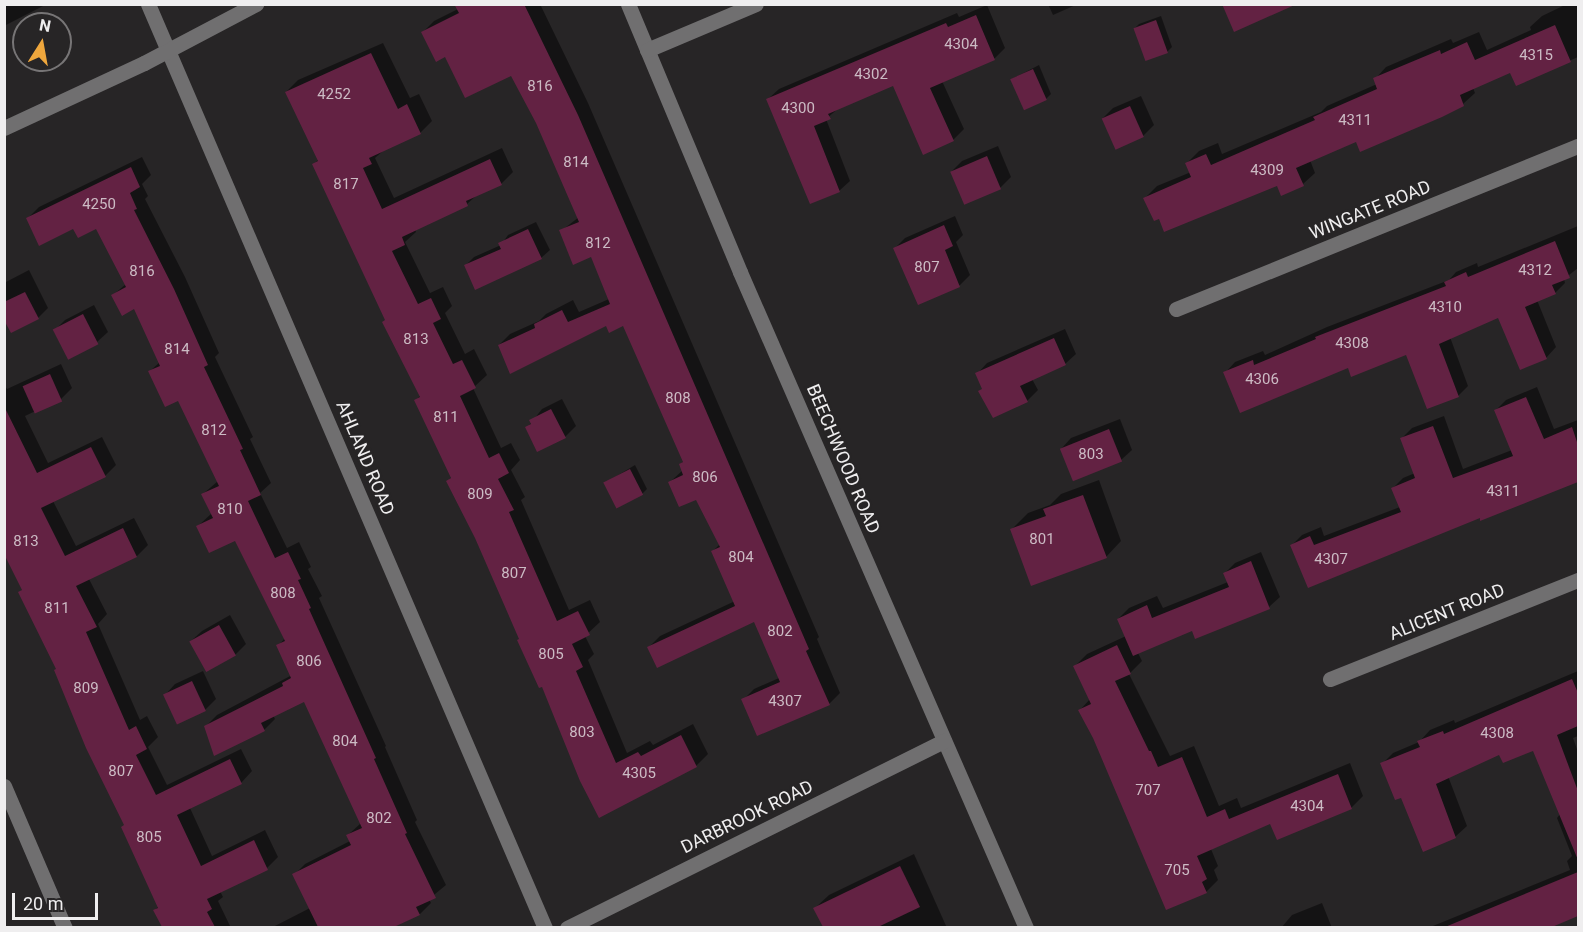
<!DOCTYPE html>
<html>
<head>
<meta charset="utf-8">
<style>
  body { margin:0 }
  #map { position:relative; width:1583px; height:932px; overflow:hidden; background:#272526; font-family:Roboto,sans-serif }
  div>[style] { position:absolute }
  .shadow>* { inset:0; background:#0007 }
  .building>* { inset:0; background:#632243; transform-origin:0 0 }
  .minor>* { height:15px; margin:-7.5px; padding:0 7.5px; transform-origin:7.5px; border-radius:7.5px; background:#706f70 }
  span { translate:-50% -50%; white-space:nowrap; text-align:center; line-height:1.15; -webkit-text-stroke:4.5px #272526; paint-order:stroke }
  .number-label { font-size:15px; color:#ccbbc4 }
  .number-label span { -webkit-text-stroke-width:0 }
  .street-label { font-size:18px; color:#efeeef }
  .frame { position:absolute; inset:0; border:6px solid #efeeef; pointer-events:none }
  .north { position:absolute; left:12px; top:12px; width:60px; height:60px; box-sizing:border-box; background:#272526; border:2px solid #777576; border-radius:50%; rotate:11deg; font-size:16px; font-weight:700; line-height:24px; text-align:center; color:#efeeef }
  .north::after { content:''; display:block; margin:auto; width:21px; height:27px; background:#efa73d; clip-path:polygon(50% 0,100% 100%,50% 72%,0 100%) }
  .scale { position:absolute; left:12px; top:893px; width:86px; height:27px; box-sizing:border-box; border:3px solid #efeeef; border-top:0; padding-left:8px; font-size:18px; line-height:21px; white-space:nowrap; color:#efeeef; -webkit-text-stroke:4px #272526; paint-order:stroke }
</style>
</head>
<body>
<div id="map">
  <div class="shadow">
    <i style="clip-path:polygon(4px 4px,47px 4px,4px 26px)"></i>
    <i style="clip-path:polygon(462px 4px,540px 4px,588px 103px,819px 637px,817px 639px,840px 693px,829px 704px,743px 700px,754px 689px,779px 678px,754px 620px,649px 647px,660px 636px,735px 601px,713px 551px,720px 544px,696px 498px,670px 482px,683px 470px,680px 464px,684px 461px,624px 324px,607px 324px,499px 345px,510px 334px,539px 321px,546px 314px,573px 300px,579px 312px,609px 299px,591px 255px,561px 231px,579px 217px,538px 123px,512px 74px,446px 55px,423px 32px,434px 21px,458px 9px)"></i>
    <i style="clip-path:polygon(1048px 4px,1078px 4px,1053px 15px)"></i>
    <i style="clip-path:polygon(1567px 4px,1578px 4px,1578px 57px,1517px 84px,1511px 71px,1473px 88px,1475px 93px,1463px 104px,1356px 140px,1310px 160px,1315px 173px,1303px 184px,1281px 194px,1277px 184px,1159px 218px,1145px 198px,1157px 186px,1191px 172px,1187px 163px,1199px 151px,1218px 143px,1222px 154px,1321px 112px,1327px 106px,1377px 84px,1375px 79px,1386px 67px,1451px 39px,1453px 43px,1479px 32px,1487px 50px,1531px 30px,1530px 27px,1542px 16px)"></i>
    <i style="clip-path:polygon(987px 5px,1005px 48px,995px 58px,942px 81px,964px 129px,953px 140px,894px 84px,840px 107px,826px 119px,850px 181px,839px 191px,768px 99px,779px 89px,957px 13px,959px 17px)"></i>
    <i style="clip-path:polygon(1161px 16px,1172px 47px,1167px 52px,1134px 29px,1139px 24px)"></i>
    <i style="clip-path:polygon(383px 43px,410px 98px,419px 94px,432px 121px,420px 133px,384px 150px,375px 158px,394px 198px,502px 148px,513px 172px,501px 184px,477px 195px,467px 204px,415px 229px,416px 232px,405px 242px,430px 293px,443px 287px,452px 306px,445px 313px,465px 354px,474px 349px,487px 375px,473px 388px,501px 448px,511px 443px,520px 460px,511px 470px,525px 497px,521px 500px,569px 610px,590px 600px,600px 622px,585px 636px,594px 654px,588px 660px,627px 753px,650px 741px,653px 745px,693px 724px,708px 754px,696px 766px,599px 816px,477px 538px,448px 481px,452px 476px,416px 400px,421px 395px,314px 164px,319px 159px,286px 92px,298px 80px)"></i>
    <i style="clip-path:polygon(1039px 65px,1051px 94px,1046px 99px,1012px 79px)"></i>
    <i style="clip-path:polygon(1141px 96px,1154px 125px,1143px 136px,1102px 119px,1113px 108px)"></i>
    <i style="clip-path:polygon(998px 146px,1011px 177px,1000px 188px,951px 172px,962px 161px)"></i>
    <i style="clip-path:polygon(142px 157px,151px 175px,142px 184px,148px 196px,145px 199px,185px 277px,219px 353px,215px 357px,253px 437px,250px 439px,271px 483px,260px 493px,287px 548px,299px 542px,311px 567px,308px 569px,322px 596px,319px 598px,386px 746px,385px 747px,417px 820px,415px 822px,446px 885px,429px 899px,431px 903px,420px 914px,391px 928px,383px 928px,380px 922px,369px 928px,271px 928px,310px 908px,294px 875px,305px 864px,350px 841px,348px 835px,361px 823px,305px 700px,273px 715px,275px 719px,264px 730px,206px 726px,217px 715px,292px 675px,278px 646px,285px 638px,236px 539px,198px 526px,212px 513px,203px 494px,218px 481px,179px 399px,150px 371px,160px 362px,134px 307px,113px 295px,126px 284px,96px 227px,74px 227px,28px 218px,39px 207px)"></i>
    <i style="clip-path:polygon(955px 216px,963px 235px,956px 242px,970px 275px,960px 285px,919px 303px,895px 248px,905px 238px)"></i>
    <i style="clip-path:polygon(536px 222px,550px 250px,541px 258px,466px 265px,474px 257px,501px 245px,508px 235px)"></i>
    <i style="clip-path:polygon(1578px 226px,1578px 268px,1564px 279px,1565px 283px,1555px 293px,1537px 300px,1556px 347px,1546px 358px,1499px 316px,1450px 337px,1468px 386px,1458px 396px,1407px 353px,1348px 366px,1225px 373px,1235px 362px,1263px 351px,1265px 355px,1327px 327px,1449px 280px,1456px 272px,1477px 263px,1478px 267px)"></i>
    <i style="clip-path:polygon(29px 270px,48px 308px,38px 318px,4px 317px,4px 283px)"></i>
    <i style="clip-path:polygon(94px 305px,108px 332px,97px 342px,55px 330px,65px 320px)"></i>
    <i style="clip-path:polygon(1065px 329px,1076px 354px,1065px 364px,1032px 379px,1038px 390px,1027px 401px,983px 388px,977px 374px,987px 363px)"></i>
    <i style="clip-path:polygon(61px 364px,72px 388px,61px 399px,25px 416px,48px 463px,102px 437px,116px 465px,105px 476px,53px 501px,76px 546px,134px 518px,148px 545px,137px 556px,89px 579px,107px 614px,98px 624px,140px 720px,147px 716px,158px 737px,148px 747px,167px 785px,241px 749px,252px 771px,241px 783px,190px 808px,212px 856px,265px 830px,278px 857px,267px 868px,220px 891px,223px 897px,218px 901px,231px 928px,163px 928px,155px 910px,159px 906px,125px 824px,57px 669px,20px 592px,23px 589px,4px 551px,4px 384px,7px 389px)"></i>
    <i style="clip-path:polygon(1537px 387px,1554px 429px,1578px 420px,1578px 481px,1481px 519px,1480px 517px,1309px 587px,1292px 545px,1302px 535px,1321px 527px,1324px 536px,1400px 507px,1393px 488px,1403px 478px,1415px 473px,1402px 438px,1412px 428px,1444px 416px,1463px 469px,1512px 450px,1496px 410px,1506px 400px)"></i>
    <i style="clip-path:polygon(562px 399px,576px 426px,565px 437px,527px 428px,542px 409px)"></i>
    <i style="clip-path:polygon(1120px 419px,1132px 450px,1121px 460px,1061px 449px,1071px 438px)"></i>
    <i style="clip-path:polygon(635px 465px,647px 489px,642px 494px,605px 483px)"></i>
    <i style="clip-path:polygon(1099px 480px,1121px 541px,1106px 557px,1012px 529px,1028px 513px,1050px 505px,1061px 494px)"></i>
    <i style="clip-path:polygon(1261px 552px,1280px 597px,1269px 607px,1192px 629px,1138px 653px,1142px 661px,1129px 674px,1170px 756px,1194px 746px,1219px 806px,1237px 798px,1241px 808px,1350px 763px,1363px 796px,1351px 808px,1271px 822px,1211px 849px,1218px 866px,1214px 870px,1218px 880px,1206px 892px,1095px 738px,1080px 710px,1090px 699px,1075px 666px,1087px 654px,1126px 636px,1118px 619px,1129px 608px,1157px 596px,1163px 608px,1228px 582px,1225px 573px,1235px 563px)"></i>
    <i style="clip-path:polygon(230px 615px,246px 644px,235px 655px,191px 641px,202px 631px)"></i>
    <i style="clip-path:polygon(203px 671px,216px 699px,205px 710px,165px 695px,175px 684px)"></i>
    <i style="clip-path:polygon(1578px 671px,1578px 736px,1573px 738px,1578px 752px,1578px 915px,1547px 928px,1428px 928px,1570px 870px,1567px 861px,1572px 856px,1557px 818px,1560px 814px,1534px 749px,1500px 753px,1448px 776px,1467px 826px,1455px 837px,1402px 796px,1382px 764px,1393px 753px,1419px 742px,1430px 730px,1454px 720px,1455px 723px)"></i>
    <i style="clip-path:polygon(914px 854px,947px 928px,824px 928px,815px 908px,829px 895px)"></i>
    <i style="clip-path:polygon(1322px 903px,1332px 928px,1281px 928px,1292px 915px)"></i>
  </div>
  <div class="building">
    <i style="clip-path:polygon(454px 4px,524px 4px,578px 115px,809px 649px,806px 651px,830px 705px,757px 736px,741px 699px,780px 682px,754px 622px,657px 668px,647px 647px,735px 606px,711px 551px,720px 547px,696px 500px,679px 507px,668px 482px,683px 475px,679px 464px,683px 462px,623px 326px,609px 333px,606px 326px,510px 374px,498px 345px,535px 328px,534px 324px,562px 310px,568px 322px,610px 304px,591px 257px,573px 265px,559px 230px,579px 222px,536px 123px,511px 76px,465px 98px,445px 57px,436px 62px,421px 32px,459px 13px)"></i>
    <i style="clip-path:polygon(1222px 4px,1297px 4px,1234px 32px)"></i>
    <i style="clip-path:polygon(976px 15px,995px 60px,930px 88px,954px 141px,923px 155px,893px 86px,828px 114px,831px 119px,814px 126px,840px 192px,810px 204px,766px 99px,946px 23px,948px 27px)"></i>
    <i style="left:1156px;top:20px;width:35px;height:24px;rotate:70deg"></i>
    <i style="clip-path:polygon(1555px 25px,1571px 62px,1516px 86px,1510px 73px,1460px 95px,1464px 106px,1442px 117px,1360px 152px,1356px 142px,1296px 168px,1304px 186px,1281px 196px,1277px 186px,1164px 232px,1159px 219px,1154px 221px,1143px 198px,1191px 177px,1185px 163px,1206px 154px,1211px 165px,1315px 120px,1313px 117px,1377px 89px,1373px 78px,1440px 50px,1441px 54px,1467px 42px,1475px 60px)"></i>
    <i style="clip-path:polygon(371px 53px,398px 109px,407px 104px,421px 134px,369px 158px,372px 164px,363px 168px,382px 209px,490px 159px,502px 185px,466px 201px,468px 206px,402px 237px,405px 245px,392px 251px,418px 304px,431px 298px,441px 319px,433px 323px,453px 364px,462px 360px,476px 388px,460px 396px,489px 458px,499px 453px,509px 473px,498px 479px,514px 510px,509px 512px,557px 621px,578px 611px,590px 635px,572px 644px,583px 667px,576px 671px,616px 763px,638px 752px,641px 756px,681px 735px,697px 767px,599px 818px,580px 781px,542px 687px,539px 688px,517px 640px,519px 639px,475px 538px,446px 481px,451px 478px,414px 400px,420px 397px,382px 322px,385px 320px,312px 164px,318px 161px,285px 92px)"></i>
    <i style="left:1033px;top:69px;width:34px;height:25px;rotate:66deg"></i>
    <i style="left:1130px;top:106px;width:34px;height:31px;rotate:66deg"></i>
    <i style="left:987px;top:156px;width:36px;height:40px;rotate:67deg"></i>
    <i style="clip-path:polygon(131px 167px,140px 187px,130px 193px,137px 209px,134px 210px,174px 289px,208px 365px,204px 367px,243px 449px,240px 450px,261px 495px,248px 501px,275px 558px,288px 552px,301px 579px,298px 580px,311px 608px,309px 609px,376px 758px,374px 759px,407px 833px,405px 834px,436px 898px,416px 907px,420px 915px,394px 927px,318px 927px,292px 874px,351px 845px,346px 835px,362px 828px,304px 702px,261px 723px,265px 731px,214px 756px,204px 726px,283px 686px,282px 683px,291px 678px,276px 645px,285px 641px,235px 541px,209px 553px,196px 526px,213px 518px,201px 494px,219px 486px,178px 401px,165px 407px,148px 371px,160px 366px,134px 309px,122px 316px,111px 295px,126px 287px,96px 229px,78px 238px,73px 229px,39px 246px,26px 218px)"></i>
    <i style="clip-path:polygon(944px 225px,953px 246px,945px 250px,960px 287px,918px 305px,893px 248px)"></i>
    <i style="clip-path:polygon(528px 229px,542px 259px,475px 290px,464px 265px,501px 249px,498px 243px)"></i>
    <i style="clip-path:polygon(1555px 241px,1570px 278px,1552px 285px,1556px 294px,1525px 307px,1547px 359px,1520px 370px,1498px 318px,1439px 344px,1459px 397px,1427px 409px,1406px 355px,1351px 377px,1348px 368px,1240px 413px,1223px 372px,1253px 360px,1254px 365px,1316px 339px,1315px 337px,1446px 286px,1444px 282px,1466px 272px,1468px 277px)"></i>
    <i style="clip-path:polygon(25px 292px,39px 319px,11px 333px,4px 320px,4px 302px)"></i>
    <i style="left:83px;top:314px;width:34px;height:34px;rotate:63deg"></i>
    <i style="clip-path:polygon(1054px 338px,1066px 365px,1020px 386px,1028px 402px,993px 418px,978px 391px,982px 389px,975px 373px)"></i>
    <i style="left:50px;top:374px;width:30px;height:30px;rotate:66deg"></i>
    <i style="clip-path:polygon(1526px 397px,1544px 439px,1572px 427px,1578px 445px,1578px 482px,1480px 521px,1480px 518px,1308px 588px,1290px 545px,1310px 536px,1314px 545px,1401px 512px,1391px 488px,1415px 478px,1400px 438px,1433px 426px,1453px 478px,1513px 456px,1494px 410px)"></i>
    <i style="clip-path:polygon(4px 406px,37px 473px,91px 447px,106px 477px,41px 508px,65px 556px,123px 528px,137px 557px,76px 586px,97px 627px,86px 632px,129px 730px,136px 726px,147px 749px,136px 755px,156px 795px,230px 759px,242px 784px,177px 815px,201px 866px,254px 840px,268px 870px,207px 899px,212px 909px,207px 912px,215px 927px,162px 927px,153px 910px,158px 908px,121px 827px,124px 825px,86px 748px,54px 670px,56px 669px,18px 592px,22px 590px,4px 554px)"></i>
    <i style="clip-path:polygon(551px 409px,566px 438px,537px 452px,525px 427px,531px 424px,529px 420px)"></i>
    <i style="left:1109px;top:429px;width:35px;height:53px;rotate:68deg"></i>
    <i style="left:630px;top:469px;width:29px;height:30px;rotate:63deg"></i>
    <i style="clip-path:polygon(1083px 495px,1107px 558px,1031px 586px,1010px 529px,1046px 516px,1043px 509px)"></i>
    <i style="clip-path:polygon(1251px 561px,1270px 609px,1195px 639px,1192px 631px,1133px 656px,1117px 619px,1147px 605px,1152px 618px,1229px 587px,1223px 573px)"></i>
    <i style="left:219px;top:625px;width:35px;height:34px;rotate:61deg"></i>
    <i style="clip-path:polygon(1117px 645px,1131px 674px,1115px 681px,1149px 751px,1151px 751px,1158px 767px,1182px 757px,1207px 817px,1225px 809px,1229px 819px,1338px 774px,1352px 809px,1277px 840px,1270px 824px,1197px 856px,1207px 879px,1202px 882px,1207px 893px,1166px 910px,1093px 738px,1078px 710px,1091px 704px,1073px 666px)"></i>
    <i style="clip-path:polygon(1572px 679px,1578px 693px,1578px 726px,1557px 735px,1578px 791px,1578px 860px,1533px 751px,1503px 763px,1499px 755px,1436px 784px,1456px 838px,1423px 852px,1401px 798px,1395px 800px,1380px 763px,1420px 747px,1417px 741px,1443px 731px,1444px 734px)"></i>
    <i style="left:192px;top:681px;width:33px;height:32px;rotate:65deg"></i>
    <i style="clip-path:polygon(900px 866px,920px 907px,878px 927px,823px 927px,813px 908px)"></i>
    <i style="clip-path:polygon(1578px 872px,1578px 916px,1552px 927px,1445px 927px)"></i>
  </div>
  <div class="minor">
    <i style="left:148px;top:4px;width:1006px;rotate:66.75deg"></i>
    <i style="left:628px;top:4px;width:290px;rotate:67.3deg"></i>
    <i style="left:740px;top:272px;width:716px;rotate:66.44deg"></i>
    <i style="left:647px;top:50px;width:118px;rotate:-22.9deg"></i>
    <i style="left:4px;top:128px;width:154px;rotate:-24.9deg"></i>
    <i style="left:144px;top:63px;width:127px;rotate:-27.8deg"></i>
    <i style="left:1176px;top:309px;width:434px;rotate:-22.1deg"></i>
    <i style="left:1330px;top:679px;width:267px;rotate:-21.8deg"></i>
    <i style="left:4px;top:786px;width:155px;rotate:66.8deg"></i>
    <i style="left:567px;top:928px;width:421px;rotate:-26.4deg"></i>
  </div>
  <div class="number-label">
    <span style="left:961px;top:45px">4304</span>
    <span style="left:1536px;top:56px">4315</span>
    <span style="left:871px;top:75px">4302</span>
    <span style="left:540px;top:87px">816</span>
    <span style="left:334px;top:95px">4252</span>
    <span style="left:798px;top:109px">4300</span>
    <span style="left:1355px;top:121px">4311</span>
    <span style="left:576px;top:163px">814</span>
    <span style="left:1267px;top:171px">4309</span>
    <span style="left:346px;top:185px">817</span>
    <span style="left:99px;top:205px">4250</span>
    <span style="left:598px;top:244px">812</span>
    <span style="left:927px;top:268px">807</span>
    <span style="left:1535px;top:271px">4312</span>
    <span style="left:142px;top:272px">816</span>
    <span style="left:1445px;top:308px">4310</span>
    <span style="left:416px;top:340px">813</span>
    <span style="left:1352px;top:344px">4308</span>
    <span style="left:177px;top:350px">814</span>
    <span style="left:1262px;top:380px">4306</span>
    <span style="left:678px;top:399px">808</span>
    <span style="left:446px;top:418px">811</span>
    <span style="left:214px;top:431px">812</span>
    <span style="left:1091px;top:455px">803</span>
    <span style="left:705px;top:478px">806</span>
    <span style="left:1503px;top:492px">4311</span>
    <span style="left:480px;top:495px">809</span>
    <span style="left:230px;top:510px">810</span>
    <span style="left:1042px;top:540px">801</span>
    <span style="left:26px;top:542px">813</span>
    <span style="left:741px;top:558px">804</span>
    <span style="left:1331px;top:560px">4307</span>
    <span style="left:514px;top:574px">807</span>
    <span style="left:283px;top:594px">808</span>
    <span style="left:57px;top:609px">811</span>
    <span style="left:780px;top:632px">802</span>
    <span style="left:551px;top:655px">805</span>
    <span style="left:309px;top:662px">806</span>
    <span style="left:86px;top:689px">809</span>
    <span style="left:785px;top:702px">4307</span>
    <span style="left:582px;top:733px">803</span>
    <span style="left:1497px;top:734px">4308</span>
    <span style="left:345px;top:742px">804</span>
    <span style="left:121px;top:772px">807</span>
    <span style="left:639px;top:774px">4305</span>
    <span style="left:1148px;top:791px">707</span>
    <span style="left:1307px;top:807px">4304</span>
    <span style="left:379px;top:819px">802</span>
    <span style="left:149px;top:838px">805</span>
    <span style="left:1177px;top:871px">705</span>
  </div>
  <div class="street-label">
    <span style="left:1370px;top:210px;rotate:-22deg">WINGATE ROAD</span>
    <span style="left:365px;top:458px;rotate:67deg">AHLAND ROAD</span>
    <span style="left:843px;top:459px;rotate:67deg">BEECHWOOD ROAD</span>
    <span style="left:1447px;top:612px;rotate:-22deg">ALICENT ROAD</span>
    <span style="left:747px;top:817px;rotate:-26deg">DARBROOK ROAD</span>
  </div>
  <div class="frame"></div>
  <div class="north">N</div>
  <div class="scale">20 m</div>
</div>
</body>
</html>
